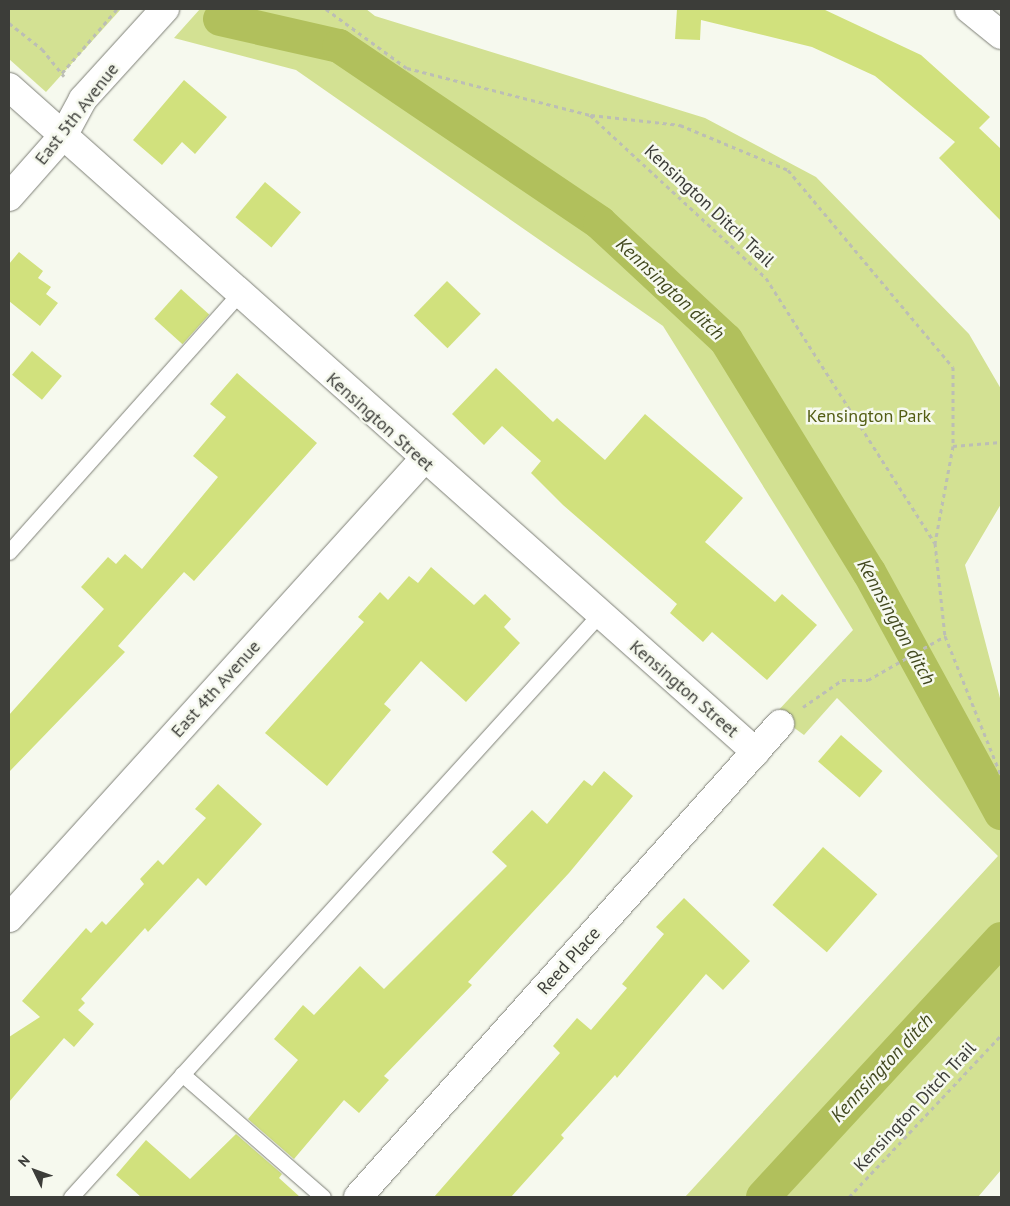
<!DOCTYPE html>
<html>
<head>
<meta charset="utf-8">
<style>
  body { margin:0 }
  #map { position:relative; width:1010px; height:1206px; overflow:hidden; background:#f6f9ee; font-family:"PT Sans",sans-serif }
  div>[style] { position:absolute }
  .green>* { inset:0; background:#d3e193 }
  .canal>* { height:34px; margin:-17px; padding:0 17px; transform-origin:17px; border-radius:17px; background:#b1c05c }
  .building>* { inset:0; background:#d1e17d; transform-origin:0 0 }
  .path>* { height:3px; margin-top:-1.5px; transform-origin:0; background:repeating-linear-gradient(90deg,#bcbeb5 0 4px,transparent 0 8px) }
  .roads { filter:drop-shadow(0 0 1px #7d7f76) drop-shadow(0 0 1px #7d7f76) }
  .lane>* { height:15px; margin:-7.5px; padding:0 7.5px; transform-origin:7.5px; border-radius:7.5px; background:#fff }
  .street>* { height:28px; margin:-14px; padding:0 14px; transform-origin:14px; border-radius:14px; background:#fff }
  .secondary>* { height:28px; margin:-14px; padding:0 14px; transform-origin:14px; border-radius:14px; background:#fff }
  span { translate:-50% -50%; white-space:nowrap; text-align:center; line-height:1.15; -webkit-text-stroke:5px #f6f9ee; paint-order:stroke }
  .street-label { font-size:18px; color:#3c3d39 }
  .park-label { font-size:18px; color:#535d14 }
  .water-label { font-size:19px; color:#41481e; font-style:italic }
  .frame { position:absolute; inset:0; border:10px solid #3c3d39; pointer-events:none }
  .north { position:absolute; left:10px; top:1146px; width:50px; height:50px; -webkit-text-stroke:4px #f6f9ee; paint-order:stroke; rotate:312deg; font-size:14px; font-weight:700; line-height:20px; text-align:center; color:#3c3d39 }
  .north::after { content:''; display:block; margin:auto; width:18px; height:22px; background:#3c3d39; clip-path:polygon(50% 0,100% 100%,50% 72%,0 100%) }
</style>
</head>
<body>
<div id="map">
  <div class="green">
    <i style="clip-path:polygon(9px 9px,121px 9px,46px 92px,9px 59px)"></i>
    <i style="clip-path:polygon(200px 9px,366px 9px,375px 16px,705px 118px,816px 177px,969px 334px,1001px 389px,1001px 504px,965px 565px,1001px 702px,1001px 1170px,978px 1197px,685px 1197px,998px 856px,837px 698px,804px 735px,775px 714px,853px 630px,663px 326px,296px 70px,174px 38px)"></i>
  </div>
  <div class="canal">
    <i style="left:220px;top:19px;width:122px;rotate:12.8deg"></i>
    <i style="left:339px;top:46px;width:315px;rotate:34.1deg"></i>
    <i style="left:600px;top:223px;width:172px;rotate:42.9deg"></i>
    <i style="left:726px;top:340px;width:273px;rotate:58.4deg"></i>
    <i style="left:869px;top:572px;width:275px;rotate:61.3deg"></i>
    <i style="left:763px;top:1197px;width:351px;rotate:-47.3deg"></i>
  </div>
  <div class="building">
    <i style="clip-path:polygon(677px 9px,823px 9px,921px 55px,990px 117px,979px 128px,1001px 149px,1001px 221px,939px 158px,955px 142px,875px 76px,812px 47px,701px 20px,700px 40px,675px 39px)"></i>
    <i style="clip-path:polygon(184px 80px,227px 117px,195px 154px,182px 142px,162px 165px,133px 140px)"></i>
    <i style="left:265px;top:182px;width:47px;height:46px;rotate:40deg"></i>
    <i style="clip-path:polygon(19px 252px,43px 271px,38px 278px,51px 287px,46px 294px,58px 303px,40px 326px,9px 301px,9px 264px)"></i>
    <i style="left:447px;top:281px;width:47px;height:48px;rotate:44deg"></i>
    <i style="left:181px;top:289px;width:38px;height:40px;rotate:42deg"></i>
    <i style="left:32px;top:351px;width:39px;height:31px;rotate:40deg"></i>
    <i style="clip-path:polygon(496px 368px,553px 422px,557px 418px,605px 460px,645px 414px,743px 498px,705px 542px,775px 602px,782px 594px,817px 625px,767px 680px,712px 632px,703px 642px,670px 613px,677px 604px,563px 505px,531px 473px,541px 461px,502px 426px,484px 445px,452px 414px)"></i>
    <i style="clip-path:polygon(237px 373px,317px 443px,194px 581px,184px 572px,118px 646px,125px 652px,9px 772px,9px 715px,104px 609px,81px 587px,108px 557px,116px 564px,125px 554px,142px 569px,218px 477px,193px 456px,226px 417px,210px 404px)"></i>
    <i style="clip-path:polygon(431px 567px,474px 605px,485px 594px,511px 619px,504px 627px,520px 643px,466px 702px,421px 661px,384px 704px,391px 710px,327px 786px,265px 733px,364px 622px,358px 617px,380px 592px,388px 600px,409px 576px,418px 583px)"></i>
    <i style="left:841px;top:735px;width:55px;height:35px;rotate:41deg"></i>
    <i style="clip-path:polygon(604px 771px,633px 796px,569px 873px,468px 982px,472px 985px,384px 1076px,389px 1080px,359px 1113px,344px 1100px,294px 1159px,248px 1119px,298px 1060px,274px 1039px,303px 1005px,314px 1015px,360px 966px,384px 989px,507px 866px,492px 852px,532px 810px,547px 824px,584px 780px,592px 786px)"></i>
    <i style="clip-path:polygon(218px 784px,262px 824px,206px 886px,198px 878px,148px 932px,145px 928px,81px 999px,85px 1003px,78px 1010px,94px 1024px,74px 1047px,64px 1038px,9px 1102px,9px 1037px,40px 1017px,22px 1001px,86px 928px,91px 933px,102px 921px,106px 925px,144px 884px,140px 879px,158px 860px,163px 865px,206px 818px,195px 809px)"></i>
    <i style="left:823px;top:847px;width:72px;height:77px;rotate:41deg"></i>
    <i style="clip-path:polygon(684px 898px,750px 961px,723px 990px,706px 974px,617px 1078px,615px 1075px,561px 1135px,564px 1138px,511px 1197px,434px 1197px,560px 1053px,553px 1046px,577px 1018px,591px 1030px,627px 988px,622px 984px,664px 934px,656px 927px)"></i>
    <i style="clip-path:polygon(236px 1134px,282px 1174px,279px 1178px,300px 1197px,141px 1197px,116px 1175px,146px 1140px,190px 1179px)"></i>
  </div>
  <div class="path">
    <i style="left:326px;top:9px;width:100px;rotate:36.1deg"></i>
    <i style="left:407px;top:68px;width:189px;rotate:14.4deg"></i>
    <i style="left:590px;top:115px;width:240px;rotate:42.8deg"></i>
    <i style="left:766px;top:278px;width:314px;rotate:57.5deg"></i>
    <i style="left:935px;top:543px;width:94px;rotate:83.9deg"></i>
    <i style="left:945px;top:636px;width:150px;rotate:68.1deg"></i>
    <i style="left:9px;top:23px;width:42px;rotate:38.2deg"></i>
    <i style="left:42px;top:49px;width:35px;rotate:51deg"></i>
    <i style="left:62px;top:73px;width:84px;rotate:-49.3deg"></i>
    <i style="left:591px;top:115px;width:90px;rotate:6.4deg"></i>
    <i style="left:680px;top:125px;width:117px;rotate:22.6deg"></i>
    <i style="left:788px;top:170px;width:257px;rotate:50.1deg"></i>
    <i style="left:953px;top:367px;width:79px;rotate:90deg"></i>
    <i style="left:953px;top:446px;width:99px;rotate:100.5deg"></i>
    <i style="left:953px;top:446px;width:48px;rotate:-4.8deg"></i>
    <i style="left:803px;top:707px;width:47px;rotate:-34.7deg"></i>
    <i style="left:842px;top:680px;width:26px"></i>
    <i style="left:868px;top:680px;width:89px;rotate:-29.7deg"></i>
    <i style="left:849px;top:1197px;width:222px;rotate:-46.8deg"></i>
  </div>
  <div class="roads">
    <div class="lane">
      <i style="left:9px;top:552px;width:346px;rotate:-48.3deg"></i>
      <i style="left:182px;top:1074px;width:187px;rotate:41.1deg"></i>
      <i style="left:71px;top:1197px;width:786px;rotate:-47.79deg"></i>
    </div>
    <div class="street">
      <i style="left:969px;top:9px;width:41px;rotate:39.1deg"></i>
      <i style="left:9px;top:87px;width:1000px;rotate:41.68deg"></i>
      <i style="left:9px;top:918px;width:617px;rotate:-47.89deg"></i>
      <i style="left:358px;top:1197px;width:634px;rotate:-48.26deg"></i>
    </div>
    <div class="secondary">
      <i style="left:9px;top:197px;width:81px;rotate:-48.5deg"></i>
      <i style="left:63px;top:136px;width:42px;rotate:-61.6deg"></i>
      <i style="left:83px;top:99px;width:122px;rotate:-47.7deg"></i>
    </div>
  </div>
  <div class="street-label">
    <span style="left:77px;top:114px;rotate:-52deg">East 5th Avenue</span>
    <span style="left:709px;top:206px;rotate:43deg">Kensington Ditch Trail</span>
    <span style="left:380px;top:422px;rotate:42deg">Kensington Street</span>
    <span style="left:216px;top:689px;rotate:-48deg">East 4th Avenue</span>
    <span style="left:684px;top:689px;rotate:41deg">Kensington Street</span>
    <span style="left:569px;top:961px;rotate:-48deg">Reed Place</span>
    <span style="left:915px;top:1107px;rotate:-47deg">Kensington Ditch Trail</span>
  </div>
  <div class="park-label">
    <span style="left:869px;top:416px">Kensington Park</span>
  </div>
  <div class="water-label">
    <span style="left:670px;top:289px;rotate:43deg">Kennsington ditch</span>
    <span style="left:896px;top:622px;rotate:61deg">Kennsington ditch</span>
    <span style="left:882px;top:1068px;rotate:-47deg">Kennsington ditch</span>
  </div>
  <div class="frame"></div>
  <div class="north">N</div>
</div>
</body>
</html>
